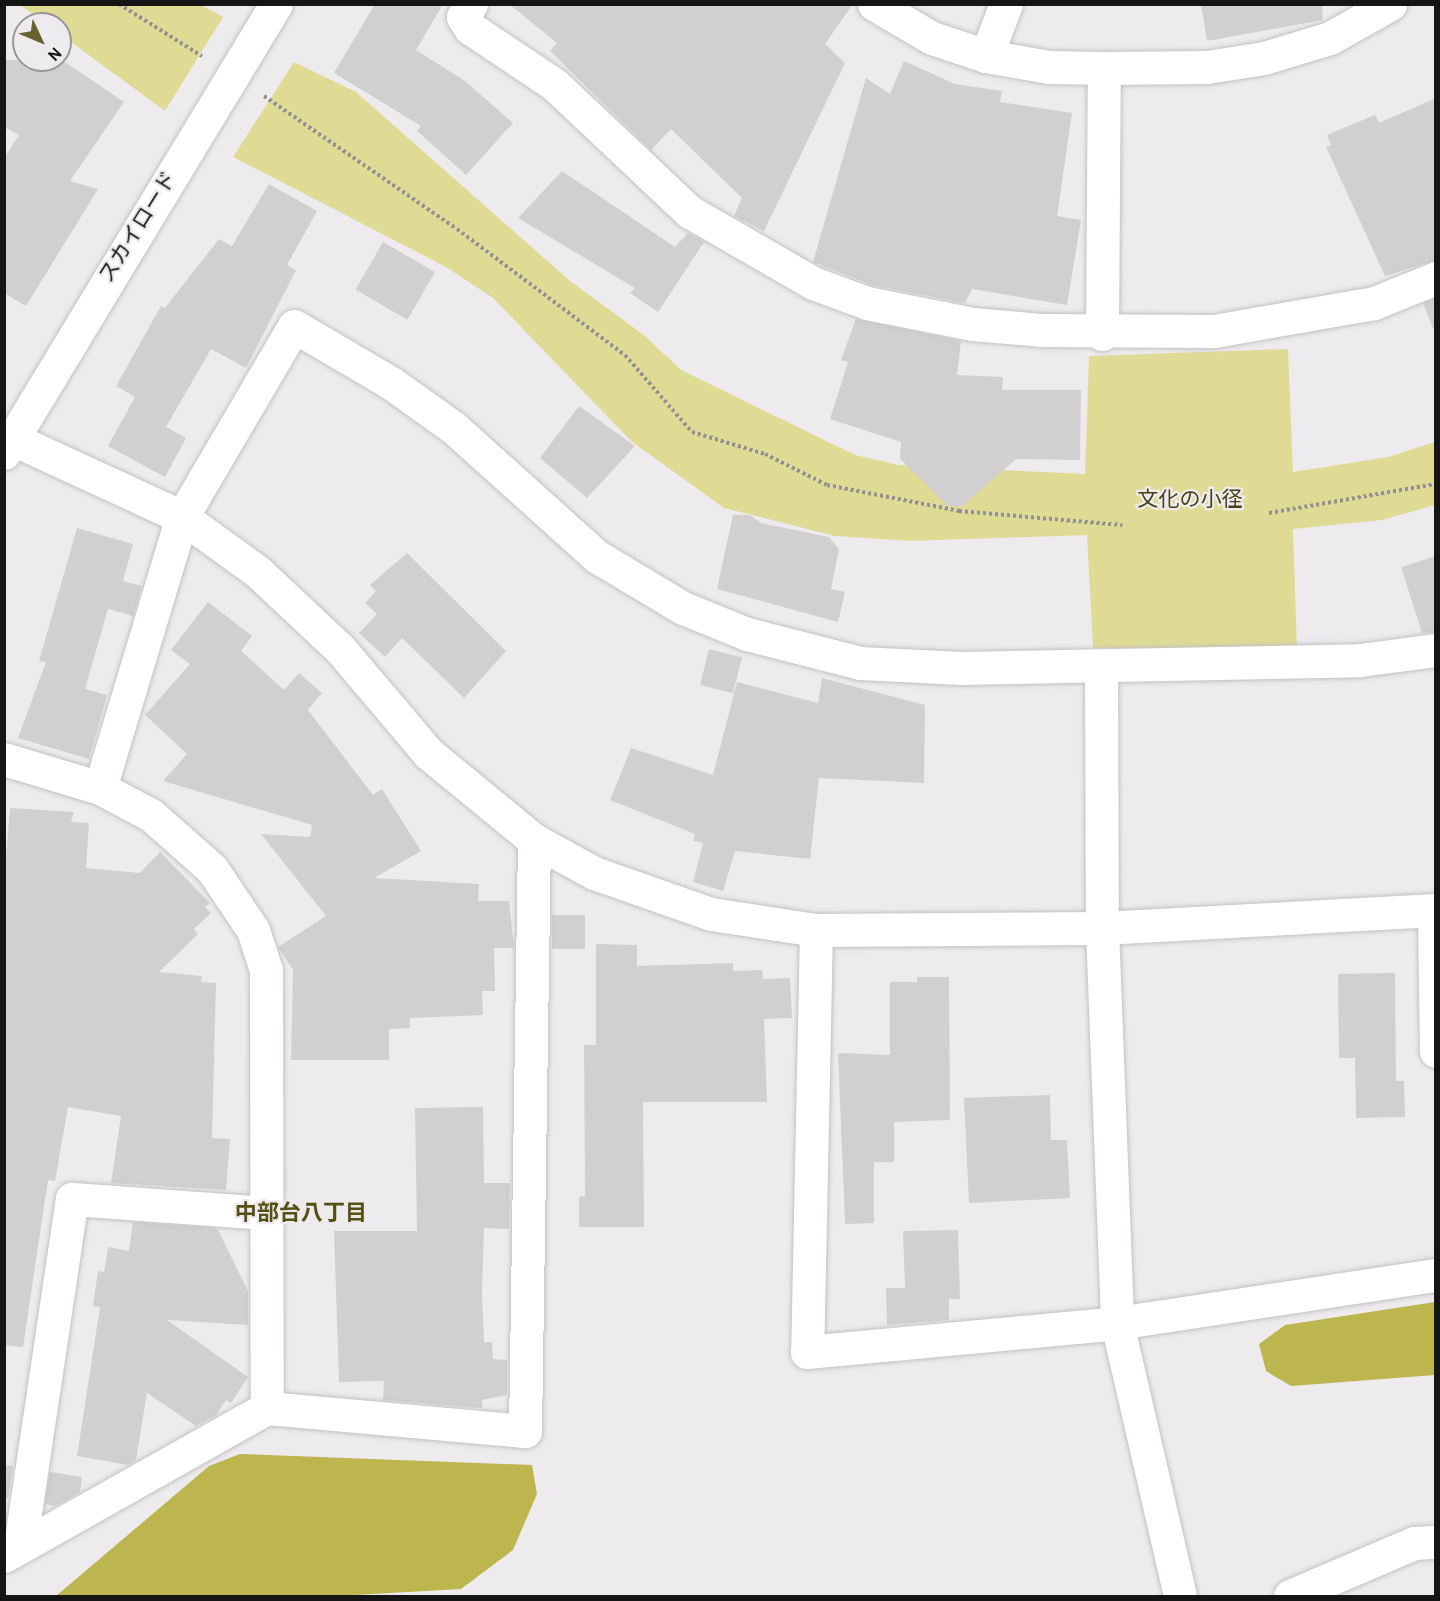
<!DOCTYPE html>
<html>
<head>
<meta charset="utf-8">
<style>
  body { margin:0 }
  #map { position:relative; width:1440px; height:1601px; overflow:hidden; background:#eeebee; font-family:Overpass,"Noto Sans JP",sans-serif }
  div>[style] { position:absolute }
  .green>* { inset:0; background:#dfdb95 }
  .forest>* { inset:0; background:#bdb64f }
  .building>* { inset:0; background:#d2cfd1; transform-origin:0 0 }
  .path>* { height:4px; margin-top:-2px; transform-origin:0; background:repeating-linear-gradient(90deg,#939093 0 3px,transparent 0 6px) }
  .roads { filter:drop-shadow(0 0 2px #c4c1c3) drop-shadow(0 0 2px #c4c1c3) }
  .street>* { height:33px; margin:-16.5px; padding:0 16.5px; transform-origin:16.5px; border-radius:16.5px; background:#fff }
  .secondary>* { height:33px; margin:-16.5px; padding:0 16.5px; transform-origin:16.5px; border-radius:16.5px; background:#fff }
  span { translate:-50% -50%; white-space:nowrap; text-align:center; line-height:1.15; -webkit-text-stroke:4.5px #eeebee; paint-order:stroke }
  .street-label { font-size:21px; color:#161516 }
  .park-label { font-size:21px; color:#444116 }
  .neighbourhood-label { font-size:22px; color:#555013; font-weight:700 }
  .frame { position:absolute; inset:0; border:6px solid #161516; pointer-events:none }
  .north { position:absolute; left:12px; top:12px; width:60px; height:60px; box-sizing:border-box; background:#eeebee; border:2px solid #989598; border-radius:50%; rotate:134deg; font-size:16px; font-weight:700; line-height:24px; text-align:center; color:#161516 }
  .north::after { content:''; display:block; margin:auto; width:21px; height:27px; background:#66622f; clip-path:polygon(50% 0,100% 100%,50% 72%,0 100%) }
</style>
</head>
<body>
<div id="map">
  <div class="green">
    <i style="clip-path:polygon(20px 5px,201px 5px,223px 17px,165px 111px,60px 34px,60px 24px,47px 24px)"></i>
    <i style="clip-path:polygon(294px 62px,356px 92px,569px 280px,645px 336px,681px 370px,855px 455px,899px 465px,1085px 474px,1089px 356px,1288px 349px,1293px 472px,1388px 457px,1435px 442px,1435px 505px,1382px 520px,1293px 529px,1297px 650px,1093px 648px,1087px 535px,911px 541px,835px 536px,724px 508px,631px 441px,493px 298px,446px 267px,233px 157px)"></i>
  </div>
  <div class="forest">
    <i style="clip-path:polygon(1435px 1302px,1435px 1375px,1291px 1386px,1266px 1371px,1259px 1344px,1285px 1325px)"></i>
    <i style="clip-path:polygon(240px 1454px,532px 1465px,537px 1494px,513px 1550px,461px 1589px,337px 1596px,56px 1596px,209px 1466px)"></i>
  </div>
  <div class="building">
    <i style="clip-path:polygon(375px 4px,443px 4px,416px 50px,465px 81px,513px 123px,466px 175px,417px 131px,421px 126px,334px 73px)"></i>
    <i style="clip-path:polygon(509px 4px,853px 4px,825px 44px,845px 63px,764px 231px,734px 216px,742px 198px,671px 129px,651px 150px,550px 51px,557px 43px)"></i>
    <i style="clip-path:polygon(1201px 4px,1322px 4px,1323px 20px,1207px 41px)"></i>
    <i style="clip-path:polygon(4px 60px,62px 60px,124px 102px,70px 181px,98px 189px,26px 306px,4px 293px,4px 158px,19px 135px,4px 127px)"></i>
    <i style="clip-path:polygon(904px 61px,955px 84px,1002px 91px,1000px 102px,1072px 113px,1057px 216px,1081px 220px,1067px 305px,972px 289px,965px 303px,872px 285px,813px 262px,866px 78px,890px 94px)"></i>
    <i style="clip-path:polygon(1436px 98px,1436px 260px,1385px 276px,1326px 147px,1331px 145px,1327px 135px,1375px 115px,1379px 123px)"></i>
    <i style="clip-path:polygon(562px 171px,675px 247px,688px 233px,704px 242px,658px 312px,630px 293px,635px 288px,518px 218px)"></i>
    <i style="clip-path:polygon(269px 184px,317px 211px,287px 265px,296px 270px,246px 368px,211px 349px,166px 427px,186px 438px,165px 477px,108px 446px,135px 397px,116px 386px,161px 306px,165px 308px,219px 239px,232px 246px)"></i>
    <i style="left:383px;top:242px;width:60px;height:55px;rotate:30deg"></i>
    <i style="clip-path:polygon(1436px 298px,1436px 327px,1433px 328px,1423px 303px)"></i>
    <i style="clip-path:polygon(856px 319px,961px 341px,957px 375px,1003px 377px,1002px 390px,1081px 390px,1080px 460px,1016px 459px,961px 507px,948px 506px,900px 459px,901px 442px,830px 419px,848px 362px,841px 360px)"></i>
    <i style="clip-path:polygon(579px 406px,635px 446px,587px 498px,540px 458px)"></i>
    <i style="clip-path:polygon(733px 515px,750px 515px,761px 523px,829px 537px,839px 549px,831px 589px,845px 592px,838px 622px,717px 589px)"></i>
    <i style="clip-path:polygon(77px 528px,133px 544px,123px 581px,142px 586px,133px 616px,108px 609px,85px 689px,107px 695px,89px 759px,18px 738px,46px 662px,39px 661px)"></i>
    <i style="clip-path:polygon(407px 553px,506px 651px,464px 698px,402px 638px,385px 657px,359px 633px,377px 614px,365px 603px,376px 591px,370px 585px)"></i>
    <i style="clip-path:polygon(1436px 556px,1436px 632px,1422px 633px,1401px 567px)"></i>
    <i style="clip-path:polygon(208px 602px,252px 636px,241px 651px,284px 690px,299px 673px,322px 693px,308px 710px,373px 795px,382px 789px,421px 851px,374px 878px,479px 884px,478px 901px,509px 901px,514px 948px,494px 948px,495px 991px,482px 991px,483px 1015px,410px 1018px,410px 1028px,389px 1029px,389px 1060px,291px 1060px,293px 970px,278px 947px,326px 916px,261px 834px,310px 837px,312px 825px,163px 781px,187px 754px,145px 715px,190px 664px,171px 650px)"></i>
    <i style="left:709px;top:649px;width:34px;height:37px;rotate:14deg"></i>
    <i style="clip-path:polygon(822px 678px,925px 705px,924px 783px,819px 778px,810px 859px,735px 851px,723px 891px,693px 882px,703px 843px,693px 841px,695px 834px,610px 800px,631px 748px,713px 775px,737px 682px,818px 703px)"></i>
    <i style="clip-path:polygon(10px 808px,74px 812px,71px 822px,89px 823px,86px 868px,140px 873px,160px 852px,210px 903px,205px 907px,211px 913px,194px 929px,198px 934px,159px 972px,202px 976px,201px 982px,216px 983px,212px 1138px,230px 1139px,226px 1190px,111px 1183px,121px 1116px,68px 1107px,55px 1181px,48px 1180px,23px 1347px,4px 1345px,4px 882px)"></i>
    <i style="left:552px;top:915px;width:33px;height:34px"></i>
    <i style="clip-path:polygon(596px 944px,637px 945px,637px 966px,733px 963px,733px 971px,762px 970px,763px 979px,790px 978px,792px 1018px,764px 1019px,767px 1102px,643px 1102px,644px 1227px,579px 1227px,579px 1197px,585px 1196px,584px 1045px,596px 1045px)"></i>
    <i style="clip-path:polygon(1395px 973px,1396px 1081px,1404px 1081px,1405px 1117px,1356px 1118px,1355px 1058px,1339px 1058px,1338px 974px)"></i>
    <i style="clip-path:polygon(917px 977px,949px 977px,950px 1120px,894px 1122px,894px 1162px,874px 1162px,874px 1223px,845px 1224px,838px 1053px,890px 1055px,890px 982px,917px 982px)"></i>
    <i style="clip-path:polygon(1050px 1095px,1051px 1140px,1067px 1140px,1070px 1198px,969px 1203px,964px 1098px)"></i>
    <i style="clip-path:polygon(483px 1107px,484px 1183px,510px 1183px,509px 1229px,484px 1228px,482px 1293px,484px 1342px,492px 1342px,493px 1359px,507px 1360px,507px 1395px,482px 1400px,482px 1408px,383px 1400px,384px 1381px,339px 1382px,334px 1231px,417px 1231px,415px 1108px)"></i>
    <i style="clip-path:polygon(133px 1222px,217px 1228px,248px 1291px,248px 1325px,167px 1320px,248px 1377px,231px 1403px,226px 1400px,216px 1415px,196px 1426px,147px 1393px,136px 1460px,128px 1465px,77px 1456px,100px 1307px,93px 1306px,98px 1271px,104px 1272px,108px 1247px,129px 1251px)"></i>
    <i style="clip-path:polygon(958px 1230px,960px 1299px,949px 1299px,949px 1320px,887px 1325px,886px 1288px,905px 1288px,903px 1231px)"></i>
    <i style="clip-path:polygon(4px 1465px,13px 1466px,8px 1498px,4px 1497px)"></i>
    <i style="clip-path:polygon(50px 1472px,82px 1477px,80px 1492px,55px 1506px,45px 1504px)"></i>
  </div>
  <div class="path">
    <i style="left:119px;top:4px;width:98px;rotate:32.1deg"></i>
    <i style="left:264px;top:96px;width:234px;rotate:34.6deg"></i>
    <i style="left:457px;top:229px;width:210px;rotate:36.9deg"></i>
    <i style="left:625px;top:355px;width:102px;rotate:49deg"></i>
    <i style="left:692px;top:432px;width:76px;rotate:16.8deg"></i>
    <i style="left:765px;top:454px;width:69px;rotate:26.6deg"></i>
    <i style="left:827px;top:485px;width:135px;rotate:11.1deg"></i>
    <i style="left:959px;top:511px;width:164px;rotate:4.9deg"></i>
    <i style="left:1269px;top:513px;width:169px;rotate:-9.9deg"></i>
  </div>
  <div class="roads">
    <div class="street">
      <i style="left:471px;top:4px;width:15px;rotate:122deg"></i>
      <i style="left:463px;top:17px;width:13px;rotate:58deg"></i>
      <i style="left:470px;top:28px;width:102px;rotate:33.8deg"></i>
      <i style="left:555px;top:85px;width:185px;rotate:43.3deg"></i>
      <i style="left:690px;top:212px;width:142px;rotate:30deg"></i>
      <i style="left:813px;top:283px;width:58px;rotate:20.3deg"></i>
      <i style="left:867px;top:303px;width:108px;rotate:11.2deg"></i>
      <i style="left:973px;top:324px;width:68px;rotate:5deg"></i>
      <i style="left:1041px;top:330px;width:173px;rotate:0.3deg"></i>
      <i style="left:1214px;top:331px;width:162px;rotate:-9.9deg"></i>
      <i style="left:1374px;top:303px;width:67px;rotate:-22deg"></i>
      <i style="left:986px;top:56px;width:56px;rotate:-69deg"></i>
      <i style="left:1102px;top:334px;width:266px;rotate:-89.6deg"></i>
      <i style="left:1101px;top:666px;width:262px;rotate:89.8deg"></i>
      <i style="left:1102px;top:928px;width:395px;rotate:87.8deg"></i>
      <i style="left:1117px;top:1323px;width:280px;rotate:77deg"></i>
      <i style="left:4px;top:759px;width:100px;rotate:16.8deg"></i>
      <i style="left:100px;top:788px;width:58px;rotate:27.9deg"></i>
      <i style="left:151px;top:815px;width:81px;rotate:41.5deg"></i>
      <i style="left:212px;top:869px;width:73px;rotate:56.1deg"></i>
      <i style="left:253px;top:930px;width:42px;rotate:72deg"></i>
      <i style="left:266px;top:970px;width:438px;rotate:89.9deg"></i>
      <i style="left:100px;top:788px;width:283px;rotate:-73.2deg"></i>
      <i style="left:182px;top:517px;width:221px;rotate:-59.6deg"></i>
      <i style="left:294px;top:326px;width:113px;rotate:30.4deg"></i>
      <i style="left:391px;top:383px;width:77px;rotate:35.5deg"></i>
      <i style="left:454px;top:428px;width:191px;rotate:42deg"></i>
      <i style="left:596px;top:556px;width:101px;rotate:30.9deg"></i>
      <i style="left:683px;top:608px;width:69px;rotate:22.1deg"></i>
      <i style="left:747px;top:634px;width:117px;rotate:14.4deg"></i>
      <i style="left:860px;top:663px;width:101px;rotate:2.8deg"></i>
      <i style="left:961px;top:668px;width:399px;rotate:-1.1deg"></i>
      <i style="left:1360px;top:660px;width:77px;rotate:-7.5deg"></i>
      <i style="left:1434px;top:911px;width:140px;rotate:89.2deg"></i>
      <i style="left:816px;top:930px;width:422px;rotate:91.2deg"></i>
      <i style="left:807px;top:1352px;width:311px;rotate:-5.3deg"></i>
      <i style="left:1117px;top:1323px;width:323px;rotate:-8.6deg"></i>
      <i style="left:20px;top:1546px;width:351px;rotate:-81.5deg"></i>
      <i style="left:72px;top:1199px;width:196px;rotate:4.1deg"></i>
      <i style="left:4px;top:1556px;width:302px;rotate:-29.4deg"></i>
      <i style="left:267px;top:1408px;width:259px;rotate:5.1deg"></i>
      <i style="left:525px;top:1431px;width:591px;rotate:-89.13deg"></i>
      <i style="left:1290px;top:1596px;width:135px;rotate:-23.1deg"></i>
      <i style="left:1414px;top:1543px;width:22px;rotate:-3deg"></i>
    </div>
    <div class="secondary">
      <i style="left:874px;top:4px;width:67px;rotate:30.4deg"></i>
      <i style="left:932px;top:38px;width:57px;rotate:18.4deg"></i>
      <i style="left:986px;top:56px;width:64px;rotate:9.9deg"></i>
      <i style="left:1049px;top:67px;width:55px;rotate:1deg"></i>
      <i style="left:1104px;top:68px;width:103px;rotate:-0.6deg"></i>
      <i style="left:1207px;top:67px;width:58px;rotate:-9deg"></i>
      <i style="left:1264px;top:58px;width:69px;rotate:-16.9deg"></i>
      <i style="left:1330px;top:38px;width:69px;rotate:-29.5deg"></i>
      <i style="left:4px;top:435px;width:196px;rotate:24.7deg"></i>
      <i style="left:182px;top:517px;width:92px;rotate:35.8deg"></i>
      <i style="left:257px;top:571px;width:115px;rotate:43.2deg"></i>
      <i style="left:341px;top:650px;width:135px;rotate:49.8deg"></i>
      <i style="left:428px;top:753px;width:137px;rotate:39.4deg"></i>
      <i style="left:534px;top:840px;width:68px;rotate:28.8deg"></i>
      <i style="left:594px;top:873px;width:124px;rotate:19.3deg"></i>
      <i style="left:711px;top:914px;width:106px;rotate:8.7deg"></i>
      <i style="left:816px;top:930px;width:286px;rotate:-0.4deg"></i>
      <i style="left:1102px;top:928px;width:334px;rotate:-3.1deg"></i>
      <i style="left:4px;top:453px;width:525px;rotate:-58.79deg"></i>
    </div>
  </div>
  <div class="street-label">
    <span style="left:139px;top:228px;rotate:-58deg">スカイロード</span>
  </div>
  <div class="park-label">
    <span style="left:1190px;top:501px">文化の小径</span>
  </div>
  <div class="neighbourhood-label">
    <span style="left:301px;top:1215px">中部台八丁目</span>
  </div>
  <div class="frame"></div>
  <div class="north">N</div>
</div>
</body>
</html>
